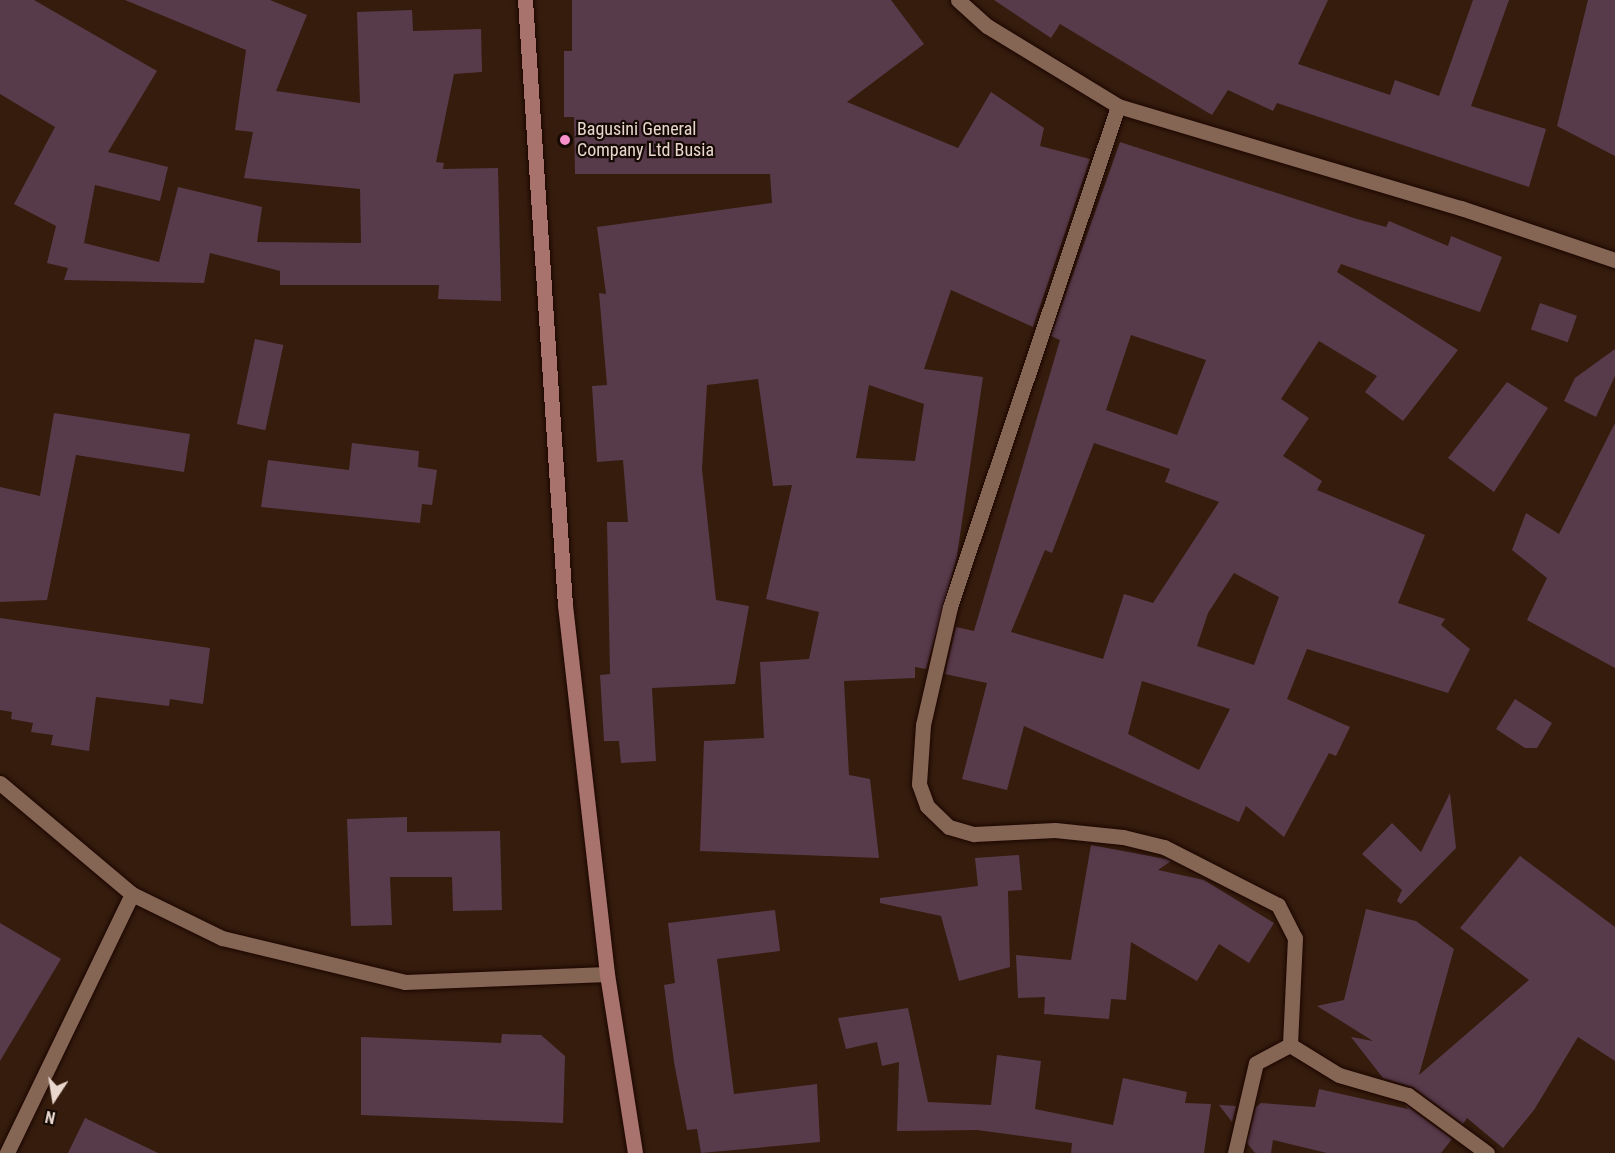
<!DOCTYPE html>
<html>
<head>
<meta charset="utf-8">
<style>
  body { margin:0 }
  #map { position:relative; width:1615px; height:1153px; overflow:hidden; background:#351c0d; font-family:"Roboto Condensed",sans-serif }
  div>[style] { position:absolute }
  .building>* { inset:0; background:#583b4b; transform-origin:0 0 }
  .roads { filter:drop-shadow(0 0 2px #1c0600) drop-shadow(0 0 2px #1c0600) }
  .street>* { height:15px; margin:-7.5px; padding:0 7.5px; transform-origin:7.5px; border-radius:7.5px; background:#856655 }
  .secondary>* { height:15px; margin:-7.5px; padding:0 7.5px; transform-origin:7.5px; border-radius:7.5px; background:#a8726d }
  .dots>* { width:16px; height:16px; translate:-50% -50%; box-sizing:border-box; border:3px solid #150a04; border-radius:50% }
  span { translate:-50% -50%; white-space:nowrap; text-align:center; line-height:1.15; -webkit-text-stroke:4.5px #150a04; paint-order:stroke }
  .poi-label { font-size:18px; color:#e9d7ce }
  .left { translate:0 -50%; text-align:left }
  .north { position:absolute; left:24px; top:1069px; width:60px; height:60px; -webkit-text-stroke:4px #150a04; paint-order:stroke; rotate:192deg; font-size:16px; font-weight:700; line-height:24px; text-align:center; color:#e9d7ce }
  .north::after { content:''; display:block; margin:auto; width:21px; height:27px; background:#e9d7ce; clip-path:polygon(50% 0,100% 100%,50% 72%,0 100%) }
</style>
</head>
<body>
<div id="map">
  <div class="building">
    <i style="clip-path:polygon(0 0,34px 0,157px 71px,108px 152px,168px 167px,160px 201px,95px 185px,84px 243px,159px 262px,178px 187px,262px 207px,257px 242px,361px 243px,360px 189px,244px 178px,253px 132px,235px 130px,246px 50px,125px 0,270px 0,307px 15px,276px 91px,360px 103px,357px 12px,412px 10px,413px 31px,481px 29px,482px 72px,454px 74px,436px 162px,444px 163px,443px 169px,498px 168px,501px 301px,438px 299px,439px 285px,280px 285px,280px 271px,210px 253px,204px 283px,64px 280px,68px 268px,47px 263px,56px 226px,14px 204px,55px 127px,0 94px)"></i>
    <i style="clip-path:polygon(evenodd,572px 0,891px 0,924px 44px,847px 102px,958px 148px,991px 92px,1044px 128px,1040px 146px,1090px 159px,1033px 327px,951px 290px,924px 369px,983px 377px,957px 556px,926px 669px,915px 667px,915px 678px,844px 681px,849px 775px,870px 779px,879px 858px,700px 851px,704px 741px,764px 738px,760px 662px,809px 659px,819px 612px,766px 599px,792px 485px,773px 486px,758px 379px,707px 385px,702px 469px,716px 600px,749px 606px,735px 684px,652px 688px,656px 761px,621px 763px,619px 741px,604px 741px,600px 675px,610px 674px,607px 522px,628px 522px,623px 460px,597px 462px,592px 386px,607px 385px,599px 293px,606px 294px,597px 227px,772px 203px,770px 174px,575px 174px,574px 117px,564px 117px,564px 51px,572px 51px,572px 0,869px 385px,924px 404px,915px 461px,856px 458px,869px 385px)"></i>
    <i style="clip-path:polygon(994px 0,1328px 0,1298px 64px,1390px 95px,1395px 80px,1439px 96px,1473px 0,1509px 0,1471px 106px,1546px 129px,1529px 187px,1277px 103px,1273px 111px,1228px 90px,1212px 115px,1060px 24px,1051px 38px)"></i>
    <i style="clip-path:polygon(1588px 0,1615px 0,1615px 156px,1557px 126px)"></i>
    <i style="clip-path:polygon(evenodd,1120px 142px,1357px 219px,1386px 227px,1389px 221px,1448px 246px,1451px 236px,1502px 257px,1480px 312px,1341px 264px,1337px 272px,1458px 350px,1403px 421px,1365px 392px,1377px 376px,1319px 341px,1281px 399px,1309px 418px,1283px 456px,1322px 481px,1317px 490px,1425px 535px,1398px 603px,1445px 619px,1441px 625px,1470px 649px,1448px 693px,1307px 649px,1287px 699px,1350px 727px,1336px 756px,1329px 753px,1284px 837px,1246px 806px,1239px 822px,1024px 726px,1007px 790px,962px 779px,987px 683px,945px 674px,956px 627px,974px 631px,1060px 340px,1051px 336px,1120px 142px,1131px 335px,1206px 360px,1177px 435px,1106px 410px,1131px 335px,1120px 142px,1094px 443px,1170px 469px,1165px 482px,1219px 502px,1153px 603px,1124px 594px,1103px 659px,1011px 632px,1045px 550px,1052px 553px,1094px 443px,1120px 142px,1234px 573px,1279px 597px,1254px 665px,1197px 646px,1208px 613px,1234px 573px,1120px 142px,1142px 681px,1230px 709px,1199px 770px,1128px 734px,1142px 681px)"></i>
    <i style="left:1540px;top:303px;width:39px;height:28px;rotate:19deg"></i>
    <i style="left:255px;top:339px;width:29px;height:87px;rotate:12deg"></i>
    <i style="clip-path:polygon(1615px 349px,1615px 376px,1596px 417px,1564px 401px,1575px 378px)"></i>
    <i style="clip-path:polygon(1507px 382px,1548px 408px,1494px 492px,1448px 458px)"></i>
    <i style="clip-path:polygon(54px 413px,190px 434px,184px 472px,76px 455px,47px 600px,0 602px,0 487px,40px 496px)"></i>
    <i style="clip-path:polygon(1615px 423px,1615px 668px,1527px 620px,1547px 578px,1512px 550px,1526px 513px,1559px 534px)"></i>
    <i style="clip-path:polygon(352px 443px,419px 451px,418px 467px,437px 470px,432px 505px,422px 504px,420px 523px,261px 507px,268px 460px,349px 470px)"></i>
    <i style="clip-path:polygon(0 618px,210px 648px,203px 704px,170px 699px,169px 706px,96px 697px,89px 751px,51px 745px,53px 735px,31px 732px,33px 723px,11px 719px,12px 712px,0 710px)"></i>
    <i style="clip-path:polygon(1515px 699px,1552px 723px,1537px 748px,1525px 748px,1496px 729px)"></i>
    <i style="clip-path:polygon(1450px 793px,1456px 848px,1401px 904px,1397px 901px,1402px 890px,1362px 854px,1392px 823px,1421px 852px)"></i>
    <i style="clip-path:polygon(407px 817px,407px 832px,500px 831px,502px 910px,453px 911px,452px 877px,390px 877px,392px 925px,351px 926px,347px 819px)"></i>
    <i style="clip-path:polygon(1091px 845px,1166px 859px,1171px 861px,1158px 870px,1204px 880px,1274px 923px,1249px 963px,1219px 944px,1197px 981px,1131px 942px,1126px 1000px,1111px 999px,1109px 1019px,1044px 1014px,1045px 997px,1018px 998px,1016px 955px,1071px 960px)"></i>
    <i style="clip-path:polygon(1019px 855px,1022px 890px,1008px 891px,1010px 967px,959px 981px,941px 916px,880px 903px,880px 898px,978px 886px,975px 858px)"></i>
    <i style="clip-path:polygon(1520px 856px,1615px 927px,1615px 1061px,1578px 1037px,1534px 1110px,1503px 1148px,1467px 1118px,1463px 1124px,1413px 1087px,1383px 1078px,1351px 1037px,1373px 1041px,1317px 1006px,1344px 1000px,1366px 909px,1416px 921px,1454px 949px,1419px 1075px,1529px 980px,1460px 928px)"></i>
    <i style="clip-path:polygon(775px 910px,780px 951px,717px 959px,734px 1094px,817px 1084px,820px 1142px,701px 1153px,697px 1129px,687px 1130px,674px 1062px,664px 985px,675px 983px,668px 923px)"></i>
    <i style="clip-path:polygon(0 923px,61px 959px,0 1061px)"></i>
    <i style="clip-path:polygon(908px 1008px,928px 1102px,991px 1105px,997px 1055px,1041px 1061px,1035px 1109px,1113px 1125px,1123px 1078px,1187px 1092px,1185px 1103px,1211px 1104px,1204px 1153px,1071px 1153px,1072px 1143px,977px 1130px,897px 1131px,899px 1062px,882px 1066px,877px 1042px,846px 1049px,838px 1018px)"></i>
    <i style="clip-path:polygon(502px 1034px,541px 1035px,565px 1056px,563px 1123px,361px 1115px,361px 1037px,501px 1043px)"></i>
    <i style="clip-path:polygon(1319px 1089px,1408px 1109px,1404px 1104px,1452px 1139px,1441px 1153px,1327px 1153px,1273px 1140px,1271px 1153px,1255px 1153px,1247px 1143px,1256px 1107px,1261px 1103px,1315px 1107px)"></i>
    <i style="clip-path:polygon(1219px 1105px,1236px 1106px,1232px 1122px)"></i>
    <i style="clip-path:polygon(85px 1118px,158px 1153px,68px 1153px)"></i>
  </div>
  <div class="roads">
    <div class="street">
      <i style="left:958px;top:0;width:39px;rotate:42deg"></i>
      <i style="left:987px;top:26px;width:153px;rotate:31.4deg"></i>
      <i style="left:1118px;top:106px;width:358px;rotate:16.6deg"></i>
      <i style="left:1461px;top:208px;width:163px;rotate:18.7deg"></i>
      <i style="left:1118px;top:106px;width:528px;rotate:108.54deg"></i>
      <i style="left:950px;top:607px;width:121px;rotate:102.9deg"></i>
      <i style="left:923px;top:725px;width:59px;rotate:93.9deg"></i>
      <i style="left:919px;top:784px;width:23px;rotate:70deg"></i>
      <i style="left:927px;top:806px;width:30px;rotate:44deg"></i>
      <i style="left:949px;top:827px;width:26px;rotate:16deg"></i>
      <i style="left:974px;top:834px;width:81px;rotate:-2.8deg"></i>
      <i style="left:1055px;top:830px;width:68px;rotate:5.9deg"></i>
      <i style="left:1123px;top:837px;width:42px;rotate:13.7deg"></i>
      <i style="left:1164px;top:847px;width:128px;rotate:27deg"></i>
      <i style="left:1278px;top:905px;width:37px;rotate:63deg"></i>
      <i style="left:1295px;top:938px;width:107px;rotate:92.7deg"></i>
      <i style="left:0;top:783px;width:172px;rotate:40.1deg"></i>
      <i style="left:132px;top:894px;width:288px;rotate:115.8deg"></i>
      <i style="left:132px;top:894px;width:100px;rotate:26.1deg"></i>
      <i style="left:222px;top:938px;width:188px;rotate:13.5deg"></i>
      <i style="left:405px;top:982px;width:202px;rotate:-2.3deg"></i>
      <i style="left:1235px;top:1153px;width:92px;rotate:-76.9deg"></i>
      <i style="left:1256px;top:1063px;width:38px;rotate:-28deg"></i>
      <i style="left:1290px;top:1045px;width:57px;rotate:31.5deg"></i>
      <i style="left:1339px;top:1075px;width:72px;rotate:16.2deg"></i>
      <i style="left:1408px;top:1095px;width:98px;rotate:36.3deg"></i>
    </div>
    <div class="secondary">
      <i style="left:525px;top:0;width:606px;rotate:86.22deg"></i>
      <i style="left:565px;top:605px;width:371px;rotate:83.5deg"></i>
      <i style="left:607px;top:974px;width:181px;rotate:81.1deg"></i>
    </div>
  </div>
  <div class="dots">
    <i style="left:565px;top:140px;background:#f890cc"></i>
  </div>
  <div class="poi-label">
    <span class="left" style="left:577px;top:140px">Bagusini General<br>Company Ltd Busia</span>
  </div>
  <div class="north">N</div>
</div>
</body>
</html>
